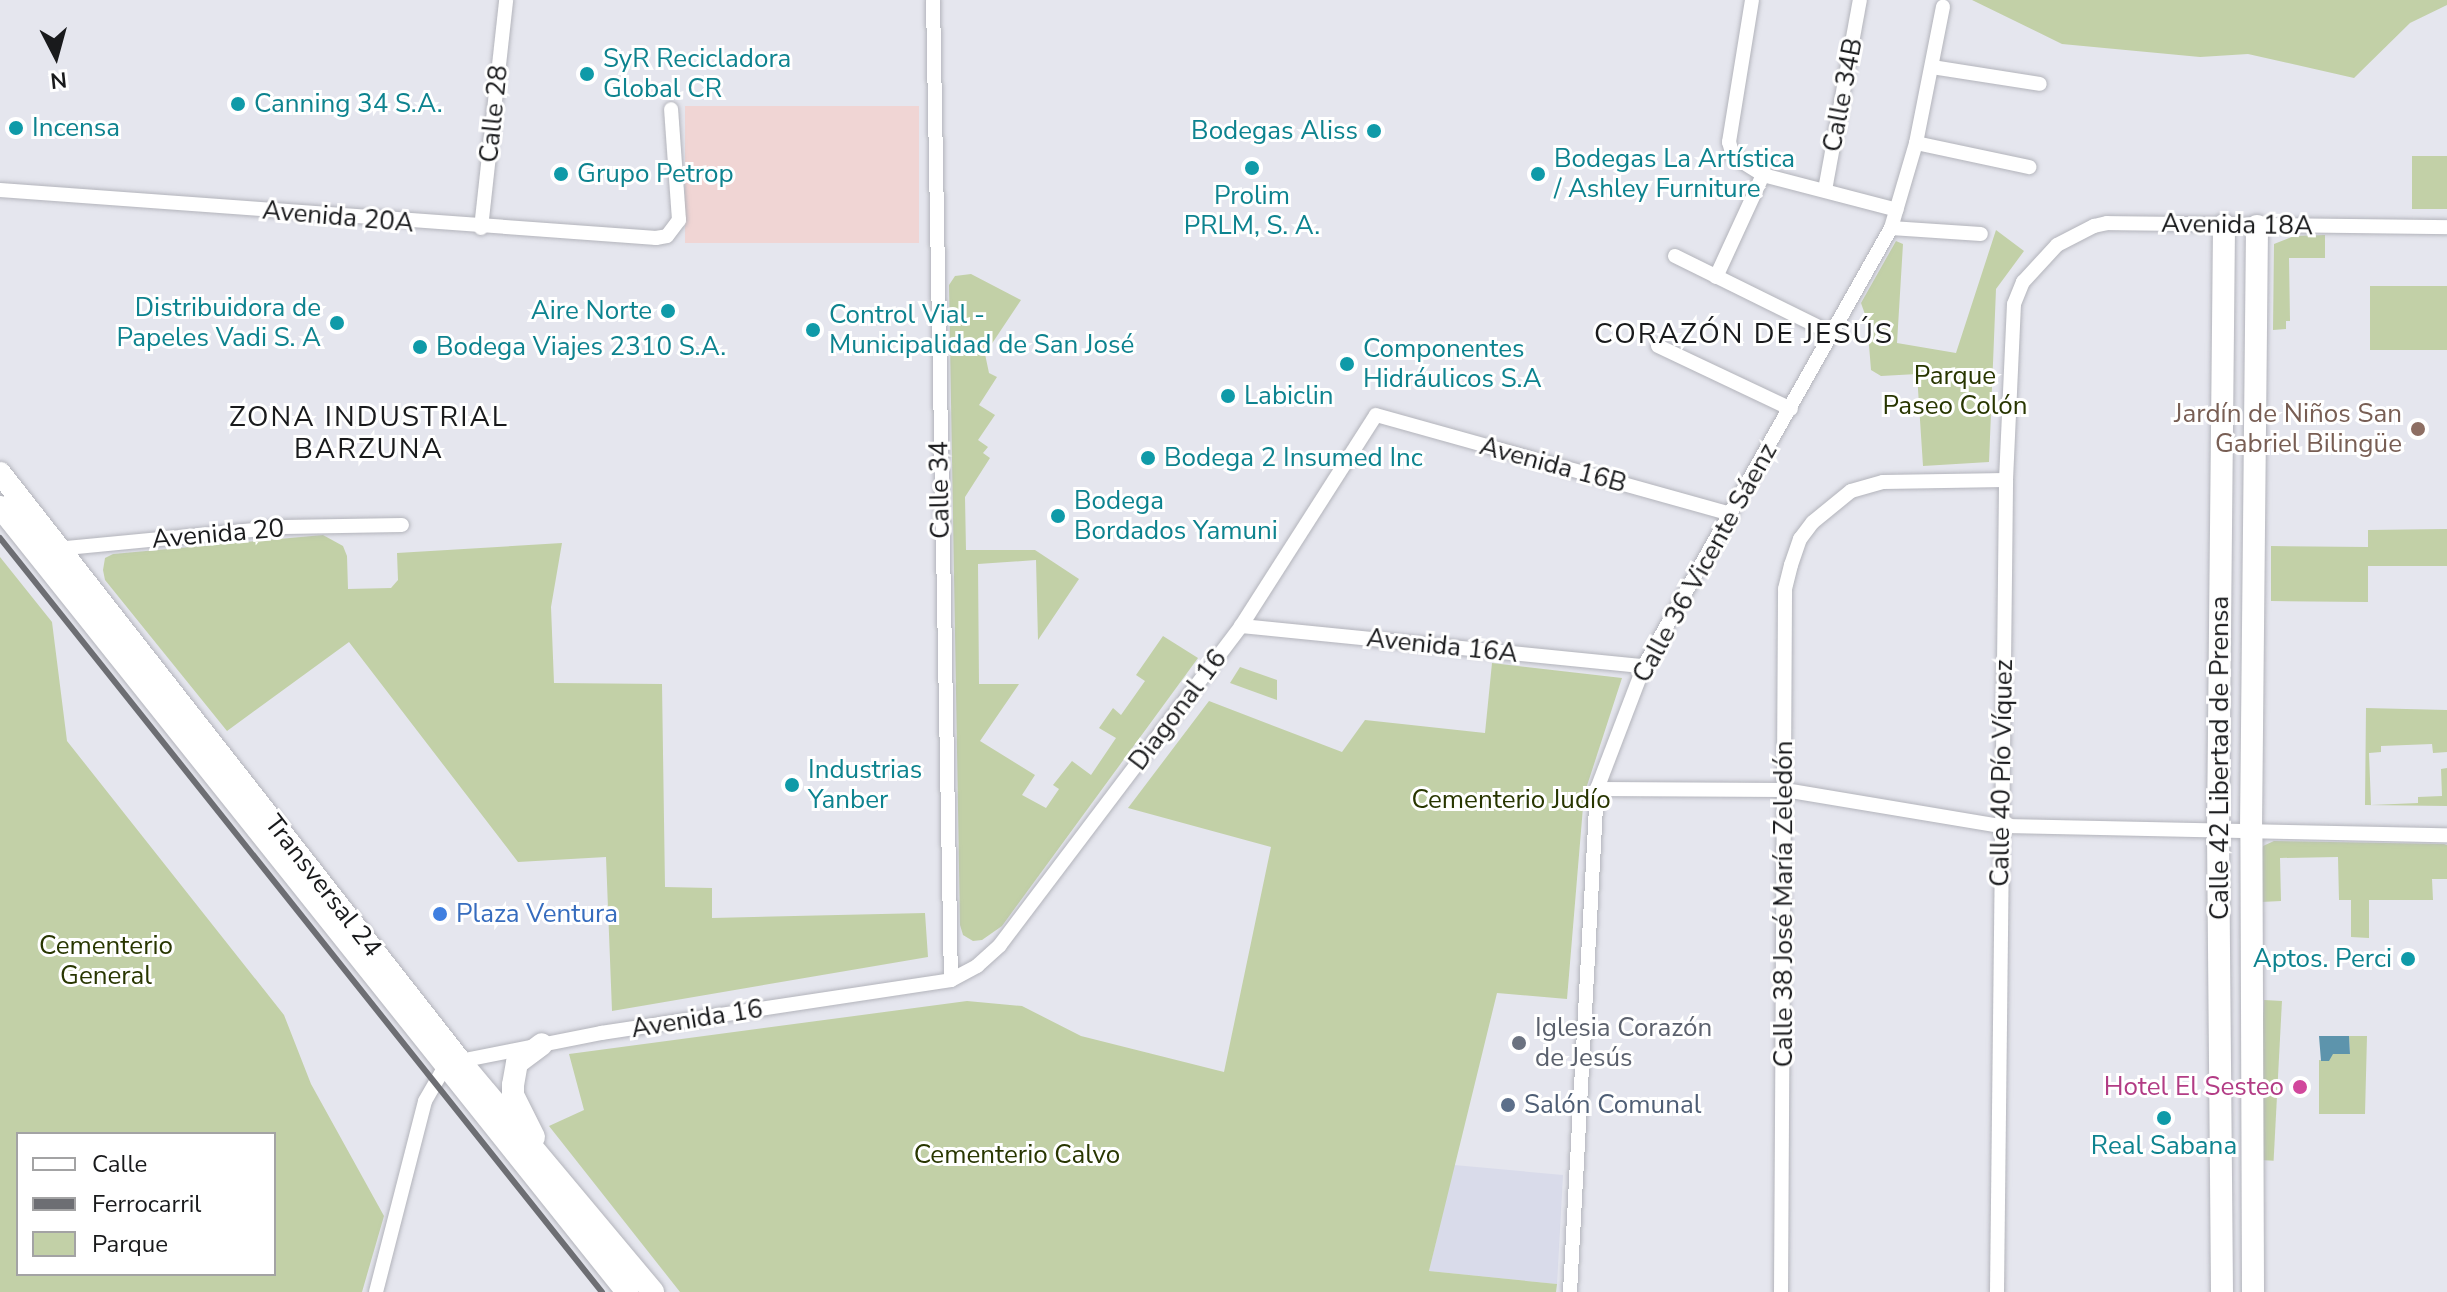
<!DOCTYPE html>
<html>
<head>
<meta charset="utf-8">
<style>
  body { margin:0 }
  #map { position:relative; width:2447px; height:1292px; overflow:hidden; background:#e5e6ee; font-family:"Nunito Sans",sans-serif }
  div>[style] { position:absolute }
  .commercial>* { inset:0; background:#f0d5d4; transform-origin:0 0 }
  .built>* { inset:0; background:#d9dbea }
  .green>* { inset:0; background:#c2d0a7; transform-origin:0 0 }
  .water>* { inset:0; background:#5d94ac }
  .roads { filter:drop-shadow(0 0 2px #b3b4bb) drop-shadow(0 0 2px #b3b4bb) }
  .street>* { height:14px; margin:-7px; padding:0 7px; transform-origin:7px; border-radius:7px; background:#fff }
  .secondary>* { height:22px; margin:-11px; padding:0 11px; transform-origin:11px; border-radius:11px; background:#fff }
  .rail>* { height:6px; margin:-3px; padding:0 3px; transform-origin:3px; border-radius:3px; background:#6d6e73 }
  .dots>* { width:22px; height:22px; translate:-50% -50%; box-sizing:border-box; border:4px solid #fff; border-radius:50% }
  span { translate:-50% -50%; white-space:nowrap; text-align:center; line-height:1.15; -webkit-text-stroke:6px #fff; paint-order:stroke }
  .culture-label { font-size:26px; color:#0d838f }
  .left { translate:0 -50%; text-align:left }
  .right { translate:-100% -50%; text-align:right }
  .street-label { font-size:26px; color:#191a1c }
  .park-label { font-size:26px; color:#283600 }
  .education-label { font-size:26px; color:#785e54 }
  .shop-label { font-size:26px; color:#366cbe }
  .worship-label { font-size:26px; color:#5b616d }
  .hotel-label { font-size:26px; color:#b23c85 }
  .service-label { font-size:26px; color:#4e5e75 }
  .neighbourhood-label { font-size:28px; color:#191a1c; letter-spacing:2px }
  .legend { position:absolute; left:16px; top:1132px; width:260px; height:144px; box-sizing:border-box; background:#fff; border:2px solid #a3a3a4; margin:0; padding:10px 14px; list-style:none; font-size:24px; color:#191a1c }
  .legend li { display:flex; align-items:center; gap:16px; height:40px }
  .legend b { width:40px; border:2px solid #a3a3a4 }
  .north { position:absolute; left:16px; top:16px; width:80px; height:80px; -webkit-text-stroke:6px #fff; paint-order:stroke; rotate:174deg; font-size:22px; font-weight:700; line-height:32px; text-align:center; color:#191a1c }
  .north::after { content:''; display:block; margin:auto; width:28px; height:36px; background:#191a1c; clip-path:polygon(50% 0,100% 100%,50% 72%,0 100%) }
</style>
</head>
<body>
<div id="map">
  <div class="commercial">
    <i style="left:919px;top:106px;width:137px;height:234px;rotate:90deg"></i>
  </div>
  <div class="built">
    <i style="clip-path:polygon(1454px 1165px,1563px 1175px,1557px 1284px,1429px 1271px)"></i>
  </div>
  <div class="green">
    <i style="clip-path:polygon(1972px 0,2447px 0,2447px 5px,2410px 23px,2354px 78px,2248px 54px,2200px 57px,2062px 44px)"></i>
    <i style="left:2447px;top:156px;width:53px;height:35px;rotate:90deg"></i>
    <i style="clip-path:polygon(1996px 230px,2024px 251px,1996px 289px,1989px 462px,1923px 466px,1917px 374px,1881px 376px,1871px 370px,1867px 320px,1861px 303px,1896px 241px,1903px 244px,1897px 343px,1956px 353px)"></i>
    <i style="clip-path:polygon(2325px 235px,2325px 258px,2289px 258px,2290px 321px,2286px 321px,2286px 329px,2273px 330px,2274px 244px,2294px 236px)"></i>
    <i style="clip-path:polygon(971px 274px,1021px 300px,985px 354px,989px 373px,997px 377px,979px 405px,995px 415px,978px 440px,988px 447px,983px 453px,990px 458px,965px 497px,966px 550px,1035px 550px,1079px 579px,1038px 640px,1036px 560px,978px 564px,979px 684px,1019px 684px,980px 741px,1035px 775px,1022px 795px,1046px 808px,1059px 789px,1053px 785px,1072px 761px,1091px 775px,1116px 738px,1099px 728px,1113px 708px,1121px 715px,1145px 681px,1136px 675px,1163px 636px,1198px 658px,1002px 926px,982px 940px,973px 941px,963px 935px,960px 925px,949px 285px,955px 276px)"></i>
    <i style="left:2447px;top:286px;width:64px;height:77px;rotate:90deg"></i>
    <i style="clip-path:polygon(2447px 529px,2447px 566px,2368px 566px,2368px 602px,2271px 601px,2271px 546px,2368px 547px,2368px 530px)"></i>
    <i style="clip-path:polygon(323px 535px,343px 546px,347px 556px,348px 589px,391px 588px,398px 580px,397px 553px,562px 543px,551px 607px,554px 683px,662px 684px,665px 887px,712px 888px,712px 918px,925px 913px,928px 957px,612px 1011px,606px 857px,518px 862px,349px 642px,227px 731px,105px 580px,103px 570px,105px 558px,113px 554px)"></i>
    <i style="clip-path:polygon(evenodd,0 557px,52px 622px,67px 741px,284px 1015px,311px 1084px,384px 1216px,362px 1292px,0 1292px,0 557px,274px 1134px,274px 1274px,18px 1274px,18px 1134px,274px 1134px)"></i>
    <i style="clip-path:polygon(1492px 663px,1622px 678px,1584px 795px,1567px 999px,1497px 993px,1429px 1271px,1557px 1284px,1556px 1292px,680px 1292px,549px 1126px,584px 1110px,569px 1054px,967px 1001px,1022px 1006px,1081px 1036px,1224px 1072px,1271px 847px,1128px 808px,1209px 701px,1342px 752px,1365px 720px,1485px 733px)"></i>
    <i style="clip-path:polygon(1240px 667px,1277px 680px,1277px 700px,1230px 683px)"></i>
    <i style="clip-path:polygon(2366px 708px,2447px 710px,2447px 752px,2433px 753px,2432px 744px,2381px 746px,2381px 752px,2369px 753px,2371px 805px,2418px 803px,2418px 797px,2442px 796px,2441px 769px,2447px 768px,2447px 806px,2365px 805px)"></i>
    <i style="clip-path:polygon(2274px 841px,2444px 844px,2447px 845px,2447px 879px,2432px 879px,2433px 900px,2369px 900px,2369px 938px,2351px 937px,2351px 900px,2339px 900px,2338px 857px,2280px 858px,2281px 901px,2261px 902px,2261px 853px,2263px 846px)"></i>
    <i style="left:2264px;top:1000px;width:18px;height:160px;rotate:3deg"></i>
    <i style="clip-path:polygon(2349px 1036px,2367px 1036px,2365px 1114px,2319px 1114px,2319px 1060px,2328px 1061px,2332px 1054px,2350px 1054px)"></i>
  </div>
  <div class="water">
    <i style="clip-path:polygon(2319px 1036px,2349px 1036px,2350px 1054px,2333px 1054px,2329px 1061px,2321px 1061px)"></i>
  </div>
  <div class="roads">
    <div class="street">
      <i style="left:933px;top:0;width:980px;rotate:88.95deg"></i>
      <i style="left:1752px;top:0;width:144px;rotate:99.2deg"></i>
      <i style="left:1729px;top:142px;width:15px;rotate:74deg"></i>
      <i style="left:1733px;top:156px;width:36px;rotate:32deg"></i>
      <i style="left:1763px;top:175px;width:138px;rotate:14.6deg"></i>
      <i style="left:1932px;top:67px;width:109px;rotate:8.9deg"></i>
      <i style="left:1916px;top:143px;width:116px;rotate:12deg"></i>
      <i style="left:0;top:190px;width:658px;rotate:4.18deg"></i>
      <i style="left:656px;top:238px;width:11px;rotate:-10deg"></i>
      <i style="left:667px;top:236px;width:20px;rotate:-53deg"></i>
      <i style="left:679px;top:220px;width:111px;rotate:-94.1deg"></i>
      <i style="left:1825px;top:190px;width:193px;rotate:-79.6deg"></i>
      <i style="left:481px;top:228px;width:229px;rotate:-83.7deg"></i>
      <i style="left:1891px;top:228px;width:90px;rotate:3.8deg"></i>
      <i style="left:1675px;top:256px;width:174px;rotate:26.3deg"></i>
      <i style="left:1716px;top:277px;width:112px;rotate:-65.3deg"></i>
      <i style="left:1658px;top:346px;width:147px;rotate:25.3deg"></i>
      <i style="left:56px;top:549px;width:228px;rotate:-5.5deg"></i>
      <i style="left:283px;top:527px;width:119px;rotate:-1deg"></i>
      <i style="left:1241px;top:626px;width:405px;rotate:5.7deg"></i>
      <i style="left:1597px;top:789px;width:188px;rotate:0.3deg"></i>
      <i style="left:1785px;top:790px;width:219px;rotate:9.5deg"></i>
      <i style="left:2001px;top:826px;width:446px;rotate:1.2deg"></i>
      <i style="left:376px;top:1292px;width:197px;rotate:-75.6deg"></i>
      <i style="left:425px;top:1101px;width:38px;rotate:-60deg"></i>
      <i style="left:444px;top:1068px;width:17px;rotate:-24deg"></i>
      <i style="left:460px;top:1061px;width:144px;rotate:-11.2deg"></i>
      <i style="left:601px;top:1033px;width:354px;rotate:-8.6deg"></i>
      <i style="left:951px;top:980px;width:30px;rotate:-28deg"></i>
      <i style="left:977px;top:966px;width:31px;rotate:-42deg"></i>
      <i style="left:1000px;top:945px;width:400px;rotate:-52.9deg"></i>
      <i style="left:1241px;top:626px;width:250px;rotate:-57.4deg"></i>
      <i style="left:1376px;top:415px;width:369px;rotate:15.6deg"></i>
      <i style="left:1570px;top:1292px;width:504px;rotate:-86.93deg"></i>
      <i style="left:1597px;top:789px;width:132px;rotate:-69.1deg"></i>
      <i style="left:1644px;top:666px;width:503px;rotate:-60.58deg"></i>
      <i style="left:1891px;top:228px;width:89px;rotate:-73.6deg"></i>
      <i style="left:1916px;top:143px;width:139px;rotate:-78.8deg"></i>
      <i style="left:1781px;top:1292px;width:703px;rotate:-89.67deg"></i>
      <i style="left:1785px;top:589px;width:25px;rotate:-76deg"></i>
      <i style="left:1791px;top:565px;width:28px;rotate:-71deg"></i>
      <i style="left:1800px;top:539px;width:21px;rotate:-53deg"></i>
      <i style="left:1813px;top:522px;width:49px;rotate:-39.2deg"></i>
      <i style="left:1851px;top:491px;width:33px;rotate:-16deg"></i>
      <i style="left:1883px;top:482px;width:123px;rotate:-0.9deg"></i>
      <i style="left:1997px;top:1292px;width:812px;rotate:-89.36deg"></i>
      <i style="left:2006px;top:480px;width:176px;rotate:-87.4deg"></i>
      <i style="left:2014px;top:304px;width:24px;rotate:-68deg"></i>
      <i style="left:2023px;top:282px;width:50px;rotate:-47.4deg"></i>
      <i style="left:2057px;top:245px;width:42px;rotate:-27.2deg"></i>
      <i style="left:2094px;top:226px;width:13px;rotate:-13deg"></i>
      <i style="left:2107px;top:223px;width:340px;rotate:0.7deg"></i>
    </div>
    <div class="secondary">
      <i style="left:0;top:473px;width:747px;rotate:51.96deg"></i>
      <i style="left:460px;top:1061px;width:301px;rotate:50.1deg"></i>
      <i style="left:0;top:507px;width:1005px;rotate:51.38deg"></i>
      <i style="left:534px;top:1137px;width:47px;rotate:-116.6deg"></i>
      <i style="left:513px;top:1095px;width:10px;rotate:-90deg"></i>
      <i style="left:513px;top:1085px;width:22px;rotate:-80deg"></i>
      <i style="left:517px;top:1063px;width:31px;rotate:-37deg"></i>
      <i style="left:2222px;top:1292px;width:462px;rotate:-90.5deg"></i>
      <i style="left:2218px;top:830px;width:605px;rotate:-89.43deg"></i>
      <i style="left:2253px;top:1292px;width:462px;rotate:-90.2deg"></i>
      <i style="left:2251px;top:830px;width:604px;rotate:-89.43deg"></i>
    </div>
  </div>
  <div class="rail">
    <i style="left:0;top:538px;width:965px;rotate:51.4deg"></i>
  </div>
  <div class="dots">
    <i style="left:587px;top:74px;background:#0f9aa8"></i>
    <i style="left:238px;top:104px;background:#0f9aa8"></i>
    <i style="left:16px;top:128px;background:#0f9aa8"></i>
    <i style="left:1374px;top:131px;background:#0f9aa8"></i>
    <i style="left:1252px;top:168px;background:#0f9aa8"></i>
    <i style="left:561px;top:174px;background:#0f9aa8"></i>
    <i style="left:1538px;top:174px;background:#0f9aa8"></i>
    <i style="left:668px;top:311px;background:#0f9aa8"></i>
    <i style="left:337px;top:323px;background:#0f9aa8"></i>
    <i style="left:813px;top:330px;background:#0f9aa8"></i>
    <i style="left:420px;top:347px;background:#0f9aa8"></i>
    <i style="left:1347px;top:364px;background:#0f9aa8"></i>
    <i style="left:1228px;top:396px;background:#0f9aa8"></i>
    <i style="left:2418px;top:429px;background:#8d6e63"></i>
    <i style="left:1148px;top:458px;background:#0f9aa8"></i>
    <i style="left:1058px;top:516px;background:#0f9aa8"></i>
    <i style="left:792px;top:785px;background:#0f9aa8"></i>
    <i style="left:440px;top:914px;background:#3f7fe0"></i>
    <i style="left:2408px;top:959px;background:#0f9aa8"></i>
    <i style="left:1519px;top:1043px;background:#6b7280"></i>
    <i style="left:2300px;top:1087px;background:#d1479c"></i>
    <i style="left:1508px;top:1105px;background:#5c6f8a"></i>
    <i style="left:2164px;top:1118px;background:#0f9aa8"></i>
  </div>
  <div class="culture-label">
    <span class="left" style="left:603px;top:74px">SyR Recicladora<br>Global CR</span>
    <span class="left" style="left:254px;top:104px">Canning 34 S.A.</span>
    <span class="left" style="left:32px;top:128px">Incensa</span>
    <span class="right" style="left:1358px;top:131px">Bodegas Aliss</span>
    <span class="left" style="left:1554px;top:174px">Bodegas La Artística<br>/ Ashley Furniture</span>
    <span class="left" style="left:577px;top:174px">Grupo Petrop</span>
    <span style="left:1252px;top:211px">Prolim<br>PRLM, S. A.</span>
    <span class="right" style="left:321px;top:323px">Distribuidora de<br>Papeles Vadi S. A</span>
    <span class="right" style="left:652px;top:311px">Aire Norte</span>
    <span class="left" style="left:829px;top:330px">Control Vial -<br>Municipalidad de San José</span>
    <span class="left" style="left:436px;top:347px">Bodega Viajes 2310 S.A.</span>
    <span class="left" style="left:1363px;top:364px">Componentes<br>Hidráulicos S.A</span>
    <span class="left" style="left:1244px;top:396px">Labiclin</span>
    <span class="left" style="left:1164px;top:458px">Bodega 2 Insumed Inc</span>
    <span class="left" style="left:1074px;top:516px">Bodega<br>Bordados Yamuni</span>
    <span class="left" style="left:808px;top:785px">Industrias<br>Yanber</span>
    <span class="right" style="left:2392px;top:959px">Aptos. Perci</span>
    <span style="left:2164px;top:1146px">Real Sabana</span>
  </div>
  <div class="street-label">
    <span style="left:1843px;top:95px;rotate:-79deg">Calle 34B</span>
    <span style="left:494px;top:114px;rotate:-84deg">Calle 28</span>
    <span style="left:338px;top:217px;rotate:5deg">Avenida 20A</span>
    <span style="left:2237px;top:225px;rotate:1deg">Avenida 18A</span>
    <span style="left:1553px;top:465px;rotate:15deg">Avenida 16B</span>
    <span style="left:940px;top:490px;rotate:-91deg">Calle 34</span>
    <span style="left:218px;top:534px;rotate:-5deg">Avenida 20</span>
    <span style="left:1705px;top:563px;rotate:-61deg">Calle 36 Vicente Sáenz</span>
    <span style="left:1442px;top:646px;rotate:6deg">Avenida 16A</span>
    <span style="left:1178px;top:710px;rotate:-53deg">Diagonal 16</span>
    <span style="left:2220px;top:758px;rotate:-90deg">Calle 42 Libertad de Prensa</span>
    <span style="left:2002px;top:773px;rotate:-89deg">Calle 40 Pío Víquez</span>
    <span style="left:323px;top:886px;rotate:52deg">Transversal 24</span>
    <span style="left:1784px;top:904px;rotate:-90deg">Calle 38 José María Zeledón</span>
    <span style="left:697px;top:1019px;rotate:-9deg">Avenida 16</span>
  </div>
  <div class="park-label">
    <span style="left:1955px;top:391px">Parque<br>Paseo Colón</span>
    <span style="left:1511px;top:800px">Cementerio Judío</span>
    <span style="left:106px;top:961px">Cementerio<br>General</span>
    <span style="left:1017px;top:1155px">Cementerio Calvo</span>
  </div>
  <div class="education-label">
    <span class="right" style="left:2402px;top:429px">Jardín de Niños San<br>Gabriel Bilingüe</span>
  </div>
  <div class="shop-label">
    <span class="left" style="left:456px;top:914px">Plaza Ventura</span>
  </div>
  <div class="worship-label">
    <span class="left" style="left:1535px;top:1043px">Iglesia Corazón<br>de Jesús</span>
  </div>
  <div class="hotel-label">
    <span class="right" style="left:2284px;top:1087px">Hotel El Sesteo</span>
  </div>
  <div class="service-label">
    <span class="left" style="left:1524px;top:1105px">Salón Comunal</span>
  </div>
  <div class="neighbourhood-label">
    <span style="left:1744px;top:334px">CORAZÓN DE JESÚS</span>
    <span style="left:369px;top:433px">ZONA INDUSTRIAL<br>BARZUNA</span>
  </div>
  <ul class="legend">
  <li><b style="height:10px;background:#fff"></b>Calle</li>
  <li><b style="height:10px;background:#6d6e73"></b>Ferrocarril</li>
  <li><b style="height:22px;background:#c2d0a7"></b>Parque</li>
  </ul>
  <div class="north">N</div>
</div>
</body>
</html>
